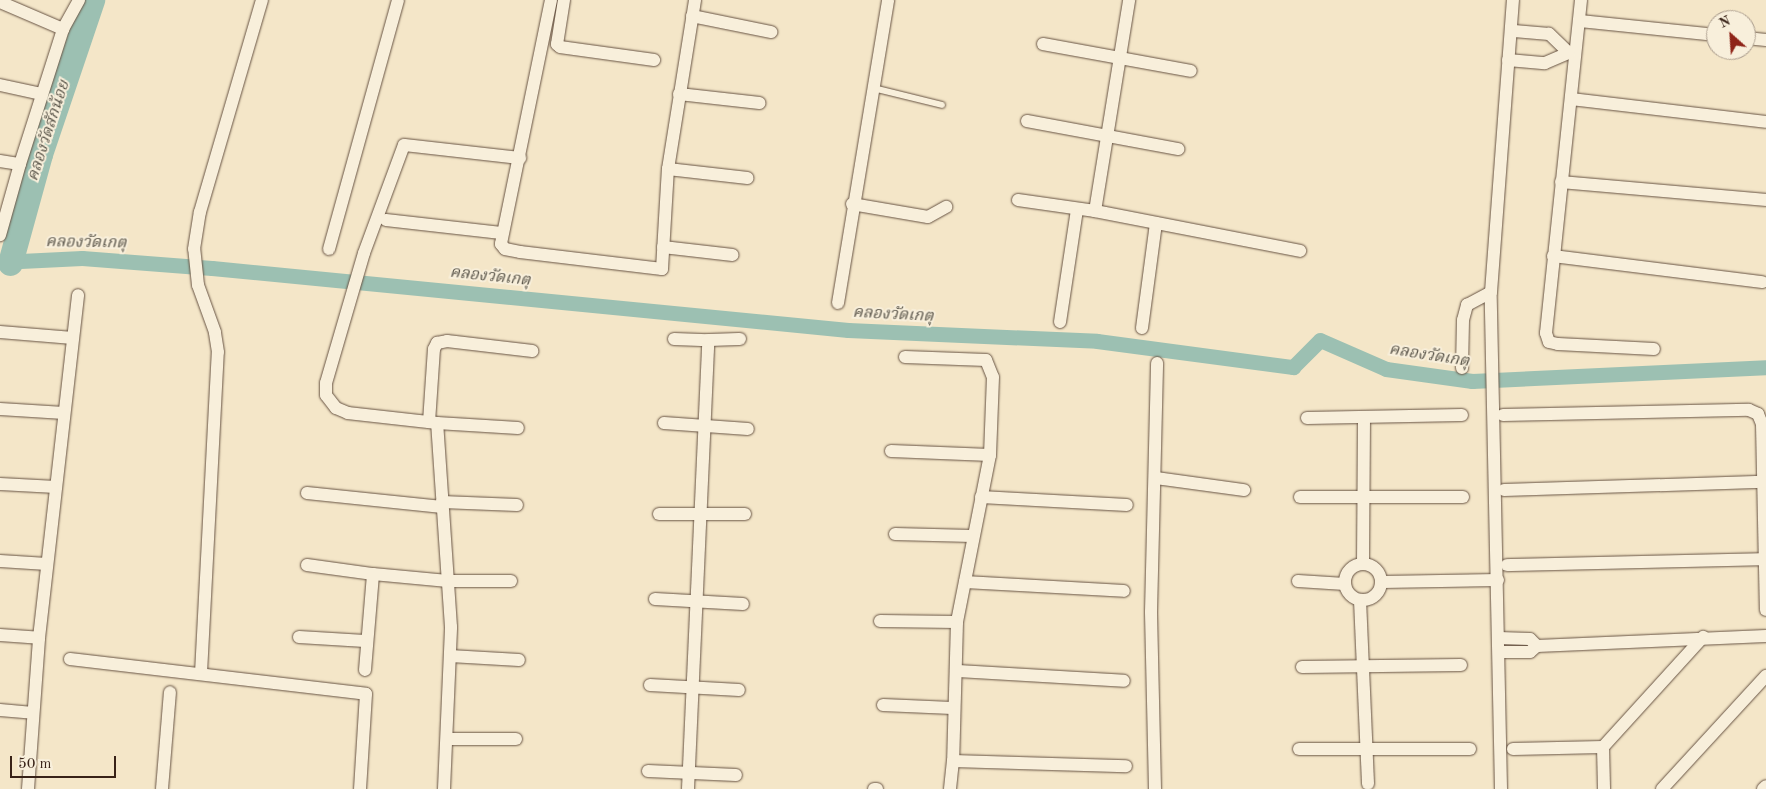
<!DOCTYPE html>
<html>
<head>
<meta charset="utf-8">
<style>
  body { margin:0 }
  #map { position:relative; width:1766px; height:789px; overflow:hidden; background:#f4e6c8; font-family:"Old Standard TT","Noto Serif Thai",serif }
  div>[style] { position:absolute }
  .canal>* { height:15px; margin:-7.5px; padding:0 7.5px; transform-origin:7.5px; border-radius:7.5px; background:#9cc0b2 }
  .river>* { height:25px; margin:-12.5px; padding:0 12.5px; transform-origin:12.5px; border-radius:12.5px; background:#9cc0b2 }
  .roads { filter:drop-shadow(0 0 1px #675343) drop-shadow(0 0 1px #675343) }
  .lane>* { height:6px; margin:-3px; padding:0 3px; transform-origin:3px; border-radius:3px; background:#f8efdb }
  .street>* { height:12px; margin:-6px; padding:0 6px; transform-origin:6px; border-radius:6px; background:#f8efdb }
  .street>.ring { margin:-6px; padding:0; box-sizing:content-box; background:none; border:12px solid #f8efdb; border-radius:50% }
  span { translate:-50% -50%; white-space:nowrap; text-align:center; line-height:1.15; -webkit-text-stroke:4px #f8efdb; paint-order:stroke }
  .water-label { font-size:16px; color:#565146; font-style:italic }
  .north { position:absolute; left:1706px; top:10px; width:50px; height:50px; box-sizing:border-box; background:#f8efdb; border:1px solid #ab9d8d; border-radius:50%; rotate:334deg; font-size:14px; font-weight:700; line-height:20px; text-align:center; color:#382217 }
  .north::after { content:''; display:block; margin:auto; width:18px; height:22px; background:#8f2418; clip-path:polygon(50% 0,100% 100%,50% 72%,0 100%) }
  .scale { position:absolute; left:10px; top:756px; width:106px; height:22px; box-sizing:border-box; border:2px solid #382217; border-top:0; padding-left:6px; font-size:15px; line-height:18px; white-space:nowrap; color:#382217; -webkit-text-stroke:4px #f8efdb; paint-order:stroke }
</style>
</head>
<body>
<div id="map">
  <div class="canal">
    <i style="left:0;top:262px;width:82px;rotate:-2.8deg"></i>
    <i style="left:82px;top:258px;width:130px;rotate:4.4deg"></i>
    <i style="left:212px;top:268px;width:639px;rotate:5.57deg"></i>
    <i style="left:848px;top:330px;width:249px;rotate:2.5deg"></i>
    <i style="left:1097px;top:341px;width:198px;rotate:7.6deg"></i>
    <i style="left:1293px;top:367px;width:38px;rotate:-45deg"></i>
    <i style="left:1320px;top:340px;width:72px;rotate:23.7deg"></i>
    <i style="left:1386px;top:369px;width:87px;rotate:7.9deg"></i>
    <i style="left:1472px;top:381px;width:294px;rotate:-2.7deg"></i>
  </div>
  <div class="river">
    <i style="left:10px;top:263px;width:113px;rotate:-74.6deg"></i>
    <i style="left:40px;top:154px;width:163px;rotate:-71.3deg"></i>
  </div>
  <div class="roads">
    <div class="lane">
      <i style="left:873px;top:88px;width:71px;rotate:13.8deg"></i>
    </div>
    <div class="street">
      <i style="left:551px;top:0;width:249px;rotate:101.6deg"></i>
      <i style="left:501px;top:244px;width:6px;rotate:51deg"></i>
      <i style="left:505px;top:249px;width:15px;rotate:11deg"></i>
      <i style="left:520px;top:252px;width:143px;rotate:6.8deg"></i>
      <i style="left:662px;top:269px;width:100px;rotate:-86.6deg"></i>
      <i style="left:668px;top:169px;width:171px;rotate:-80.9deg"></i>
      <i style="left:564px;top:0;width:45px;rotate:99deg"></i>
      <i style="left:557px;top:44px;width:4px;rotate:45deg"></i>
      <i style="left:560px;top:47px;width:95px;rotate:7.9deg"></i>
      <i style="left:1581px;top:0;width:335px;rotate:96deg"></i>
      <i style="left:1546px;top:333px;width:9px;rotate:72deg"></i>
      <i style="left:1549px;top:342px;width:9px;rotate:13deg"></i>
      <i style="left:1558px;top:344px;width:96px;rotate:3deg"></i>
      <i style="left:0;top:2px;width:69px;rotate:23.2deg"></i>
      <i style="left:63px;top:29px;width:33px;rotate:-61deg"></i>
      <i style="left:692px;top:16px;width:81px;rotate:11.4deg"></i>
      <i style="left:1580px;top:21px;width:137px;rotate:5.9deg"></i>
      <i style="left:1746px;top:38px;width:20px;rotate:6deg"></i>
      <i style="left:1043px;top:44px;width:150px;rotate:10.3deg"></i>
      <i style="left:1508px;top:60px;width:37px;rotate:5deg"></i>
      <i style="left:1545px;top:63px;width:26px;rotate:-23deg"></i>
      <i style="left:1569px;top:53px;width:28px;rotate:-136deg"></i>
      <i style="left:1549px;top:34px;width:38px;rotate:-175deg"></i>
      <i style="left:0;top:85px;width:43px;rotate:12.1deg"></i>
      <i style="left:679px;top:94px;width:81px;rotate:6.4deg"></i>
      <i style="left:1571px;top:99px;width:196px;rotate:6.7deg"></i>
      <i style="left:1027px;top:121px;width:154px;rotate:10.5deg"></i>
      <i style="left:0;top:161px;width:20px;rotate:9deg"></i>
      <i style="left:20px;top:164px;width:74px;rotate:105.7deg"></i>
      <i style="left:20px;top:164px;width:142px;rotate:-72.3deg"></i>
      <i style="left:668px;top:169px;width:80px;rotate:6.5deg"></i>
      <i style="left:1561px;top:182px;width:206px;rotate:5deg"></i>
      <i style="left:1018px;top:200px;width:78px;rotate:8.1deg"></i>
      <i style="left:1095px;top:211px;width:209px;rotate:11deg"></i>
      <i style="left:852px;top:204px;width:77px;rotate:9.7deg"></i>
      <i style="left:928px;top:217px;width:21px;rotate:-29deg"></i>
      <i style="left:1095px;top:211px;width:214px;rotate:-80.8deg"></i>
      <i style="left:386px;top:220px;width:116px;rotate:6.4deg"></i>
      <i style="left:663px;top:247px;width:70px;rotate:6.5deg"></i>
      <i style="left:329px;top:249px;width:258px;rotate:-74.5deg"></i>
      <i style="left:1553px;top:256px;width:211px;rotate:7.1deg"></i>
      <i style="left:838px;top:303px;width:307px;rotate:-80.6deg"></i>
      <i style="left:1060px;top:322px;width:114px;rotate:-81.4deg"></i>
      <i style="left:1142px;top:328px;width:106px;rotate:-82.4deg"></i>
      <i style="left:0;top:332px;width:73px;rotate:4.7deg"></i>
      <i style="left:674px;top:339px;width:34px;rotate:2deg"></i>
      <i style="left:905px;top:357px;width:81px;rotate:2.1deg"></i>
      <i style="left:986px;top:360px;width:18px;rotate:68deg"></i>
      <i style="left:993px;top:377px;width:78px;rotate:92.2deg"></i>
      <i style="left:990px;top:455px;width:170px;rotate:101.2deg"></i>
      <i style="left:957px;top:622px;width:139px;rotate:91.6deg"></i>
      <i style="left:953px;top:761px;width:173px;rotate:1.7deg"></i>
      <i style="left:1462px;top:368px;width:48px;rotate:-88.8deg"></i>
      <i style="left:1463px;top:320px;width:16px;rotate:-75deg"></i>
      <i style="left:1467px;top:305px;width:27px;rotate:-28deg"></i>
      <i style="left:0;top:409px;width:64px;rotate:3.6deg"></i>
      <i style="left:1503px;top:415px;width:246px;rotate:-1.2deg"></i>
      <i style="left:1749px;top:410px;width:10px;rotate:24deg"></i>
      <i style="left:1758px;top:414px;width:11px;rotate:68deg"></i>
      <i style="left:1762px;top:424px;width:186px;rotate:88.8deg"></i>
      <i style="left:1307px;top:418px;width:155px;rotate:-1.1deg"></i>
      <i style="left:429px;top:422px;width:73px;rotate:-86.1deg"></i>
      <i style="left:434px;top:349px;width:7px;rotate:-63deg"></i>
      <i style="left:437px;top:343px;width:10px;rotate:-11deg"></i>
      <i style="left:447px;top:341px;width:86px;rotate:6.7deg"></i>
      <i style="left:437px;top:423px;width:81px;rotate:3.5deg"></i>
      <i style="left:664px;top:423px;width:84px;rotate:4.1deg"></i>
      <i style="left:891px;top:451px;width:99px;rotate:2.3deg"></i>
      <i style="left:1156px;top:478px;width:89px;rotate:7.8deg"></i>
      <i style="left:0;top:484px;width:56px;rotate:3.1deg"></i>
      <i style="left:1504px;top:490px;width:259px;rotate:-1.8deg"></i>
      <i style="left:307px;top:493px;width:136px;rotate:5.9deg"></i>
      <i style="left:981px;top:497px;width:146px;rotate:3.1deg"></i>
      <i style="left:1300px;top:497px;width:163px"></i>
      <i style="left:442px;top:502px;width:75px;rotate:2.3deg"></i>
      <i style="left:659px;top:514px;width:86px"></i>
      <i style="left:895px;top:534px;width:77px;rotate:1.5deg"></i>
      <i style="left:0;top:561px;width:47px;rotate:3.7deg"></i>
      <i style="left:1363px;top:563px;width:146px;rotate:-89.6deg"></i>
      <i class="ring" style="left:1345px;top:564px;width:24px;height:24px"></i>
      <i style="left:307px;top:565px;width:67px;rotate:7.8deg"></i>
      <i style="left:1507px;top:565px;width:258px;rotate:-1.3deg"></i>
      <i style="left:1298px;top:581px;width:47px;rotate:3.7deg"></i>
      <i style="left:965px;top:582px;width:159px;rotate:3.2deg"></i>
      <i style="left:1382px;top:582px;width:116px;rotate:-1deg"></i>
      <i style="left:655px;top:599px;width:88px;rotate:3.3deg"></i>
      <i style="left:1360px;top:600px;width:184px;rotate:87.5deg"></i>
      <i style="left:880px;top:621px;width:77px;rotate:0.7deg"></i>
      <i style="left:0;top:635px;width:39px;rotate:4deg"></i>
      <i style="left:299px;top:637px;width:66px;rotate:3.5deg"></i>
      <i style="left:1499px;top:638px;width:31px;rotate:2deg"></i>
      <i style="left:1530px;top:639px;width:10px;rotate:45deg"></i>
      <i style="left:1499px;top:652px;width:31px"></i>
      <i style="left:1530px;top:652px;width:9px;rotate:-41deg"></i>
      <i style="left:1537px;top:646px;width:229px;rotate:-2.5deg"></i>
      <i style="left:450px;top:656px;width:69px;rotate:3.3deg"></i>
      <i style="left:70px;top:659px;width:298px;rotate:6.7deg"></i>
      <i style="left:366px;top:694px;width:95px;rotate:93.6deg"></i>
      <i style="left:1302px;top:667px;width:159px;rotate:-0.7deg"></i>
      <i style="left:365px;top:670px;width:96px;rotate:-85.2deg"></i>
      <i style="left:373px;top:574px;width:75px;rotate:5.3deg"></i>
      <i style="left:448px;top:581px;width:63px"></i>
      <i style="left:958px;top:671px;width:166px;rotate:3.4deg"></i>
      <i style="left:201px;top:673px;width:321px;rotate:-87deg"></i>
      <i style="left:218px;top:352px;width:20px;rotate:-99deg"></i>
      <i style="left:215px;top:332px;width:50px;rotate:-109.9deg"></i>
      <i style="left:198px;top:285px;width:36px;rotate:-96deg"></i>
      <i style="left:194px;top:249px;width:37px;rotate:-81deg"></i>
      <i style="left:200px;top:212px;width:221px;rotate:-73.7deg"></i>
      <i style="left:650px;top:685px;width:89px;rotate:3.2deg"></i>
      <i style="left:883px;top:705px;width:69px;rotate:2.5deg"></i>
      <i style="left:0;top:710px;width:33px;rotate:5deg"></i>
      <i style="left:447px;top:739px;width:69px"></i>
      <i style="left:1603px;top:747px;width:42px;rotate:88.6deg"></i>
      <i style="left:1299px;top:749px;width:171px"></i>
      <i style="left:1513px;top:749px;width:90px;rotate:-1.3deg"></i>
      <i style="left:1603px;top:747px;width:149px;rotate:-47.7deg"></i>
      <i style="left:648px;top:771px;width:88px;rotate:2.6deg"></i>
      <i style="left:28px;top:789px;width:151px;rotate:-85.8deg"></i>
      <i style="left:39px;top:638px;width:345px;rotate:-83.5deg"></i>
      <i style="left:162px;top:789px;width:97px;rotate:-85.3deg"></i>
      <i style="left:444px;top:789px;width:162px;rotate:-87.5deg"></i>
      <i style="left:451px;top:627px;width:204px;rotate:-93.9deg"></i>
      <i style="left:437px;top:423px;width:90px;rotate:-173.6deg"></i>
      <i style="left:348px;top:413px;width:13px;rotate:-157deg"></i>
      <i style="left:336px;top:408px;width:16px;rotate:-128deg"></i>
      <i style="left:326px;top:395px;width:12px;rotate:-90deg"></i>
      <i style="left:326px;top:383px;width:135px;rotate:-73.7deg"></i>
      <i style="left:364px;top:253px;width:115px;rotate:-69.7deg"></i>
      <i style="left:404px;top:145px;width:117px;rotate:6.4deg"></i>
      <i style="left:688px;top:789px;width:449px;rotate:-87.4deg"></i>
      <i style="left:708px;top:340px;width:32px;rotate:-2deg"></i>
      <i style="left:874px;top:789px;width:3px"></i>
      <i style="left:950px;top:789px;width:28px;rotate:-84deg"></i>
      <i style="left:1155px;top:789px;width:177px;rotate:-91.3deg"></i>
      <i style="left:1151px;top:612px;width:249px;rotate:-88.6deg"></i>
      <i style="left:1501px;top:789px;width:497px;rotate:-91.2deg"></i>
      <i style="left:1491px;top:292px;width:293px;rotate:-85.7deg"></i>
      <i style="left:1662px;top:789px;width:154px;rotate:-47.4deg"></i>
      <i style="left:1763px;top:789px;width:4px;rotate:-45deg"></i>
    </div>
  </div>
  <div class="water-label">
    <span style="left:49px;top:131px;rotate:-72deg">คลองวัดสักน้อย</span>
    <span style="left:86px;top:243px;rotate:1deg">คลองวัดเกตุ</span>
    <span style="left:490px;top:277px;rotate:6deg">คลองวัดเกตุ</span>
    <span style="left:893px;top:315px;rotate:3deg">คลองวัดเกตุ</span>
    <span style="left:1429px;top:356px;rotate:9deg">คลองวัดเกตุ</span>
  </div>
  <div class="north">N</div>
  <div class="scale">50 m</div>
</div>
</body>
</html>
